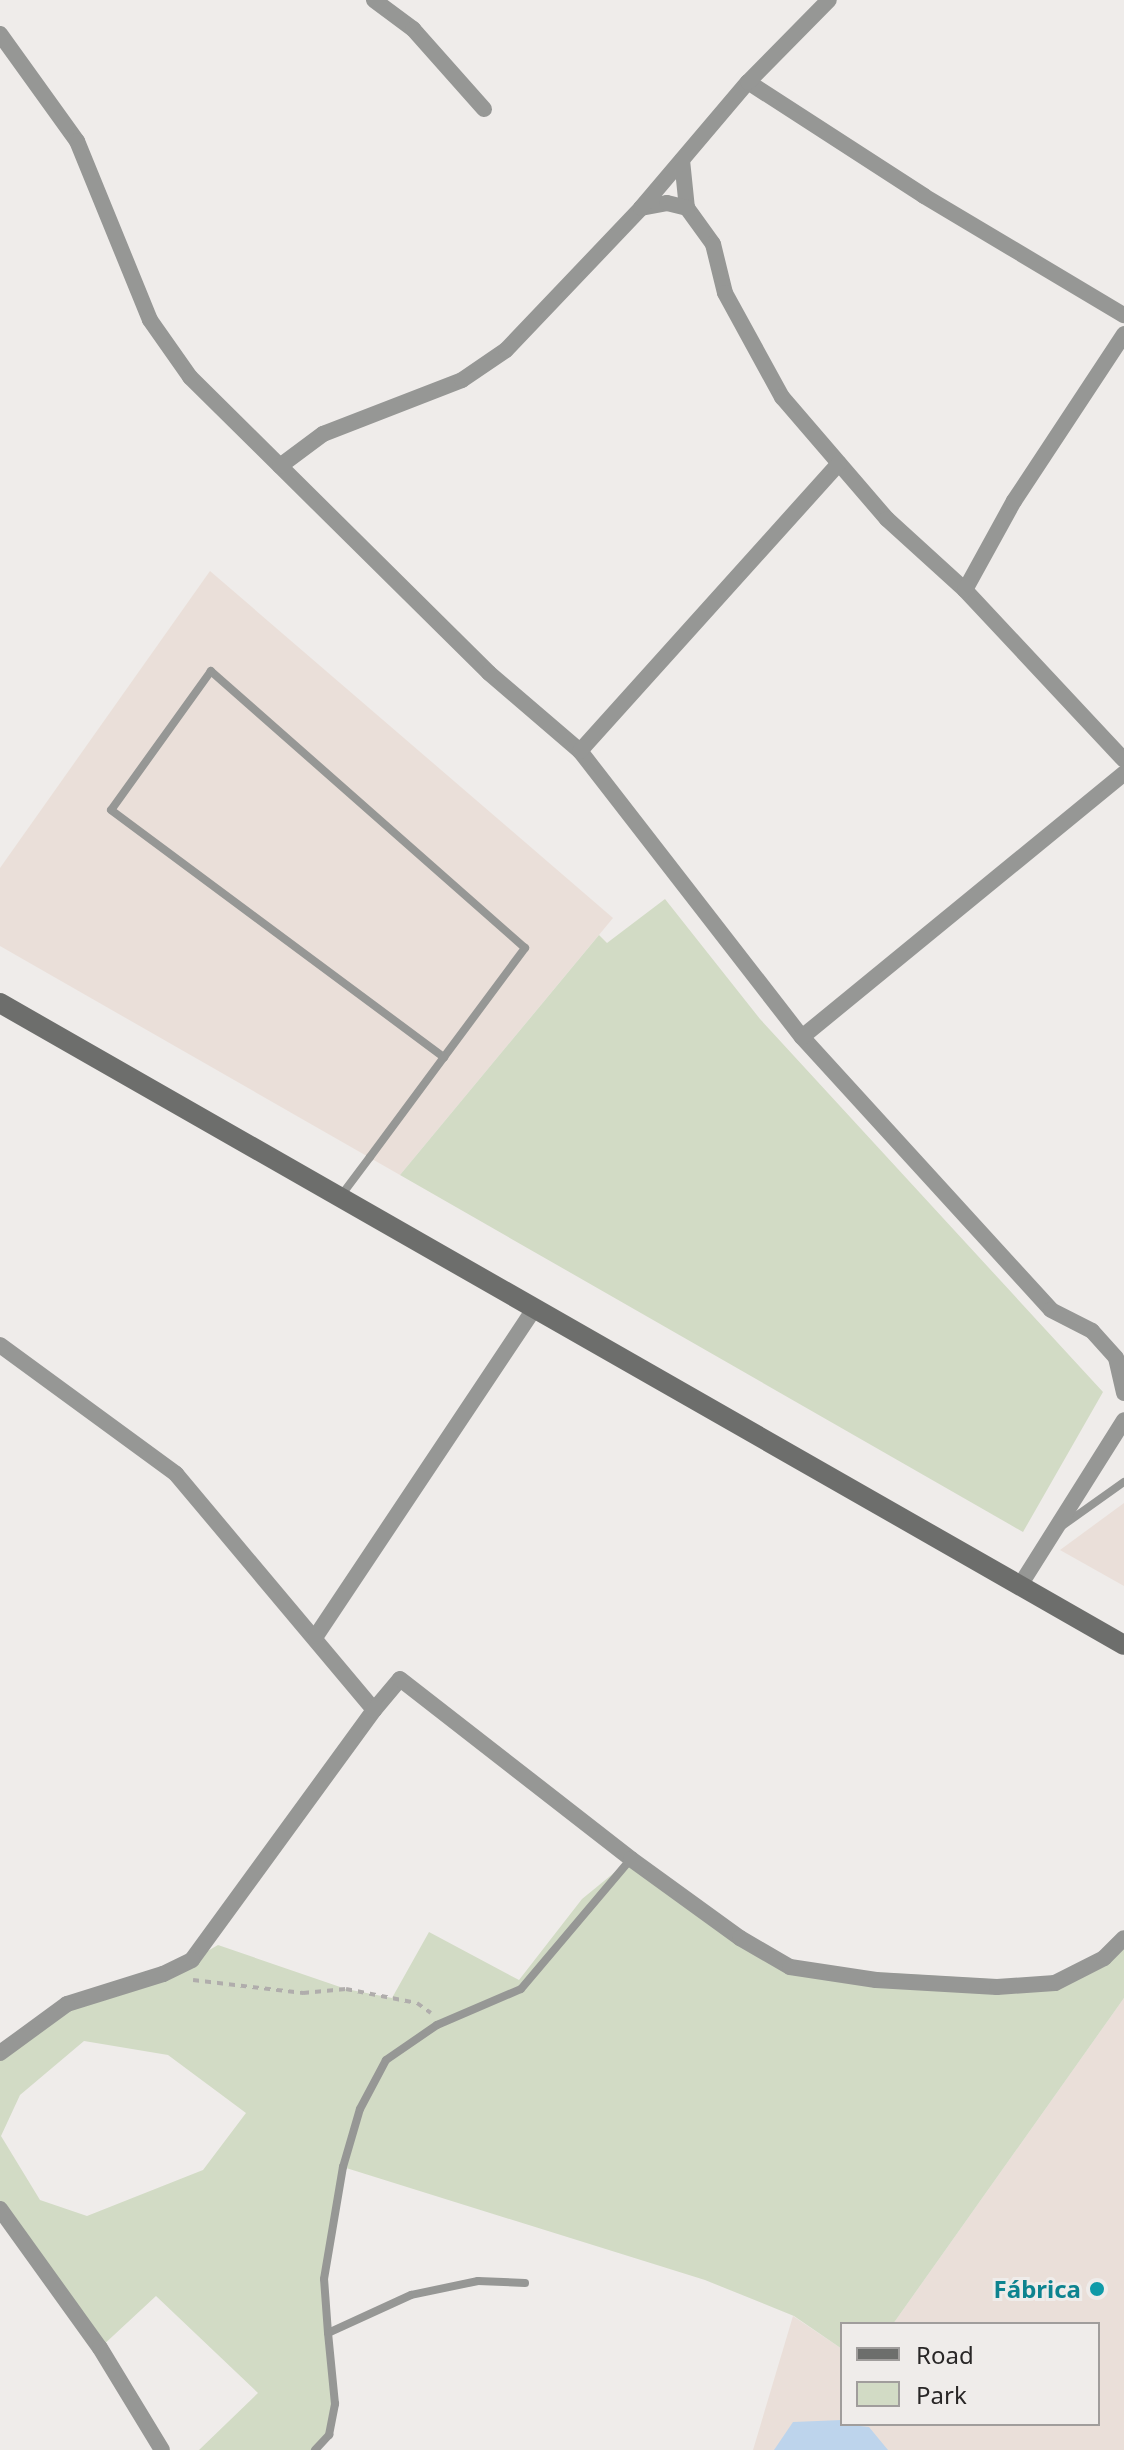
<!DOCTYPE html>
<html>
<head>
<meta charset="utf-8">
<style>
  body { margin:0 }
  #map { position:relative; width:1124px; height:2450px; overflow:hidden; background:#efecea; font-family:"Noto Sans",sans-serif }
  div>[style] { position:absolute }
  .built>* { inset:0; background:#eadfd9 }
  .green>* { inset:0; background:#d2dbc5 }
  .water>* { inset:0; background:#bdd4ec }
  .path>* { height:4px; margin-top:-2px; transform-origin:0; background:repeating-linear-gradient(90deg,#b0adac 0 6px,transparent 0 12px) }
  .lane>* { height:8px; margin:-4px; padding:0 4px; transform-origin:4px; border-radius:4px; background:#969795 }
  .street>* { height:16px; margin:-8px; padding:0 8px; transform-origin:8px; border-radius:8px; background:#969795 }
  .secondary>* { height:20px; margin:-10px; padding:0 10px; transform-origin:10px; border-radius:10px; background:#6d6e6c }
  .dots>* { width:22px; height:22px; translate:-50% -50%; box-sizing:border-box; border:4px solid #efecea; border-radius:50% }
  span { translate:-50% -50%; white-space:nowrap; text-align:center; line-height:1.15; -webkit-text-stroke:6px #efecea; paint-order:stroke }
  .culture-label { font-size:24px; color:#0d838f; font-weight:700 }
  .right { translate:-100% -50%; text-align:right }
  .legend { position:absolute; left:840px; top:2322px; width:260px; height:104px; box-sizing:border-box; background:#efecea; border:2px solid #a09d9c; margin:0; padding:10px 14px; list-style:none; font-size:24px; color:#292727 }
  .legend li { display:flex; align-items:center; gap:16px; height:40px }
  .legend b { width:40px; border:2px solid #a09d9c }
</style>
</head>
<body>
<div id="map">
  <div class="built">
    <i style="clip-path:polygon(210px 571px,613px 918px,400px 1175px,0 946px,0 868px)"></i>
    <i style="clip-path:polygon(1124px 1503px,1124px 1586px,1060px 1550px)"></i>
    <i style="clip-path:polygon(1124px 1998px,1124px 2450px,753px 2450px,793px 2316px,842px 2349px,842px 2424px,1098px 2424px,1098px 2324px,893px 2324px)"></i>
  </div>
  <div class="green">
    <i style="clip-path:polygon(665px 899px,760px 1019px,1103px 1392px,1023px 1532px,400px 1175px,599px 935px,607px 943px)"></i>
    <i style="clip-path:polygon(evenodd,631px 1859px,790px 1967px,1055px 1983px,1124px 1938px,1124px 1998px,893px 2324px,842px 2324px,842px 2349px,794px 2316px,705px 2280px,343px 2167px,324px 2279px,335px 2404px,329px 2435px,315px 2450px,199px 2450px,258px 2393px,156px 2296px,100px 2348px,0 2209px,0 2054px,67px 2004px,192px 1960px,218px 1945px,346px 1989px,392px 1998px,429px 1932px,519px 1980px,582px 1899px,631px 1859px,84px 2041px,168px 2055px,246px 2113px,203px 2170px,87px 2216px,40px 2200px,1px 2136px,20px 2095px,84px 2041px)"></i>
  </div>
  <div class="water">
    <i style="clip-path:polygon(842px 2420px,842px 2424px,869px 2427px,888px 2450px,774px 2450px,793px 2422px)"></i>
  </div>
  <div class="path">
    <i style="left:193px;top:1980px;width:111px;rotate:6.7deg"></i>
    <i style="left:303px;top:1993px;width:43px;rotate:-5.3deg"></i>
    <i style="left:346px;top:1989px;width:72px;rotate:11.2deg"></i>
    <i style="left:417px;top:2003px;width:17px;rotate:36deg"></i>
  </div>
  <div class="lane">
    <i style="left:340px;top:1197px;width:50px;rotate:-53.1deg"></i>
    <i style="left:370px;top:1157px;width:124px;rotate:-53.5deg"></i>
    <i style="left:444px;top:1057px;width:136px;rotate:-53.4deg"></i>
    <i style="left:525px;top:948px;width:419px;rotate:-138.6deg"></i>
    <i style="left:211px;top:671px;width:171px;rotate:125.7deg"></i>
    <i style="left:111px;top:810px;width:415px;rotate:36.6deg"></i>
    <i style="left:1062px;top:1526px;width:76px;rotate:-35.4deg"></i>
    <i style="left:525px;top:2283px;width:47px;rotate:-177.6deg"></i>
    <i style="left:478px;top:2281px;width:68px;rotate:168.2deg"></i>
    <i style="left:411px;top:2295px;width:91px;rotate:155.4deg"></i>
    <i style="left:328px;top:2333px;width:54px;rotate:-94.2deg"></i>
    <i style="left:324px;top:2279px;width:114px;rotate:-80.4deg"></i>
    <i style="left:343px;top:2167px;width:60px;rotate:-73.7deg"></i>
    <i style="left:360px;top:2109px;width:55px;rotate:-62deg"></i>
    <i style="left:386px;top:2060px;width:62px;rotate:-34.5deg"></i>
    <i style="left:437px;top:2025px;width:91px;rotate:-23.2deg"></i>
    <i style="left:521px;top:1989px;width:170px;rotate:-49.8deg"></i>
    <i style="left:315px;top:2450px;width:21px;rotate:-47deg"></i>
    <i style="left:329px;top:2435px;width:32px;rotate:-79deg"></i>
    <i style="left:335px;top:2404px;width:71px;rotate:-95.6deg"></i>
  </div>
  <div class="street">
    <i style="left:374px;top:0;width:49px;rotate:36.6deg"></i>
    <i style="left:413px;top:29px;width:107px;rotate:48.4deg"></i>
    <i style="left:0;top:34px;width:132px;rotate:54.3deg"></i>
    <i style="left:77px;top:141px;width:193px;rotate:67.8deg"></i>
    <i style="left:150px;top:320px;width:70px;rotate:54.9deg"></i>
    <i style="left:190px;top:377px;width:421px;rotate:44.7deg"></i>
    <i style="left:489px;top:673px;width:120px;rotate:40.6deg"></i>
    <i style="left:580px;top:751px;width:362px;rotate:52.2deg"></i>
    <i style="left:802px;top:1037px;width:369px;rotate:47.6deg"></i>
    <i style="left:1051px;top:1310px;width:46px;rotate:27.1deg"></i>
    <i style="left:1092px;top:1331px;width:36px;rotate:48deg"></i>
    <i style="left:1116px;top:1358px;width:36px;rotate:77deg"></i>
    <i style="left:748px;top:82px;width:210px;rotate:32.9deg"></i>
    <i style="left:924px;top:196px;width:233px;rotate:30.8deg"></i>
    <i style="left:682px;top:160px;width:48px;rotate:84.1deg"></i>
    <i style="left:687px;top:208px;width:44px;rotate:54.2deg"></i>
    <i style="left:713px;top:244px;width:50px;rotate:76.2deg"></i>
    <i style="left:725px;top:293px;width:119px;rotate:61.3deg"></i>
    <i style="left:782px;top:397px;width:161px;rotate:49.3deg"></i>
    <i style="left:887px;top:519px;width:105px;rotate:42.3deg"></i>
    <i style="left:965px;top:590px;width:233px;rotate:46.9deg"></i>
    <i style="left:641px;top:208px;width:26px;rotate:-11deg"></i>
    <i style="left:667px;top:203px;width:21px;rotate:14deg"></i>
    <i style="left:280px;top:466px;width:54px;rotate:-36.7deg"></i>
    <i style="left:323px;top:434px;width:149px;rotate:-21.2deg"></i>
    <i style="left:462px;top:380px;width:53px;rotate:-34.3deg"></i>
    <i style="left:506px;top:350px;width:196px;rotate:-46.4deg"></i>
    <i style="left:641px;top:208px;width:165px;rotate:-49.7deg"></i>
    <i style="left:748px;top:82px;width:115px;rotate:-45.4deg"></i>
    <i style="left:965px;top:590px;width:102px;rotate:-61.2deg"></i>
    <i style="left:1014px;top:501px;width:200px;rotate:-56.6deg"></i>
    <i style="left:580px;top:751px;width:387px;rotate:-48deg"></i>
    <i style="left:802px;top:1037px;width:416px;rotate:-39.3deg"></i>
    <i style="left:0;top:1345px;width:218px;rotate:36.2deg"></i>
    <i style="left:176px;top:1474px;width:308px;rotate:50deg"></i>
    <i style="left:374px;top:1710px;width:309px;rotate:126.1deg"></i>
    <i style="left:192px;top:1960px;width:32px;rotate:154deg"></i>
    <i style="left:163px;top:1974px;width:101px;rotate:162.6deg"></i>
    <i style="left:67px;top:2004px;width:83px;rotate:143.8deg"></i>
    <i style="left:1019px;top:1587px;width:197px;rotate:-57.8deg"></i>
    <i style="left:316px;top:1636px;width:393px;rotate:-56.3deg"></i>
    <i style="left:374px;top:1710px;width:40px;rotate:-50deg"></i>
    <i style="left:400px;top:1679px;width:293px;rotate:37.9deg"></i>
    <i style="left:631px;top:1859px;width:135px;rotate:35.9deg"></i>
    <i style="left:740px;top:1938px;width:58px;rotate:30.1deg"></i>
    <i style="left:790px;top:1967px;width:87px;rotate:8.6deg"></i>
    <i style="left:876px;top:1980px;width:121px;rotate:3.3deg"></i>
    <i style="left:997px;top:1987px;width:58px;rotate:-3.9deg"></i>
    <i style="left:1055px;top:1983px;width:55px;rotate:-27deg"></i>
    <i style="left:1104px;top:1958px;width:28px;rotate:-45deg"></i>
    <i style="left:0;top:2209px;width:171px;rotate:54.3deg"></i>
    <i style="left:100px;top:2348px;width:119px;rotate:58.7deg"></i>
  </div>
  <div class="secondary">
    <i style="left:0;top:1003px;width:1294px;rotate:29.73deg"></i>
  </div>
  <div class="dots">
    <i style="left:1097px;top:2289px;background:#0f9aa8"></i>
  </div>
  <div class="culture-label">
    <span class="right" style="left:1081px;top:2289px">Fábrica</span>
  </div>
  <ul class="legend">
  <li><b style="height:10px;background:#6d6e6c"></b>Road</li>
  <li><b style="height:22px;background:#d2dbc5"></b>Park</li>
  </ul>
</div>
</body>
</html>
